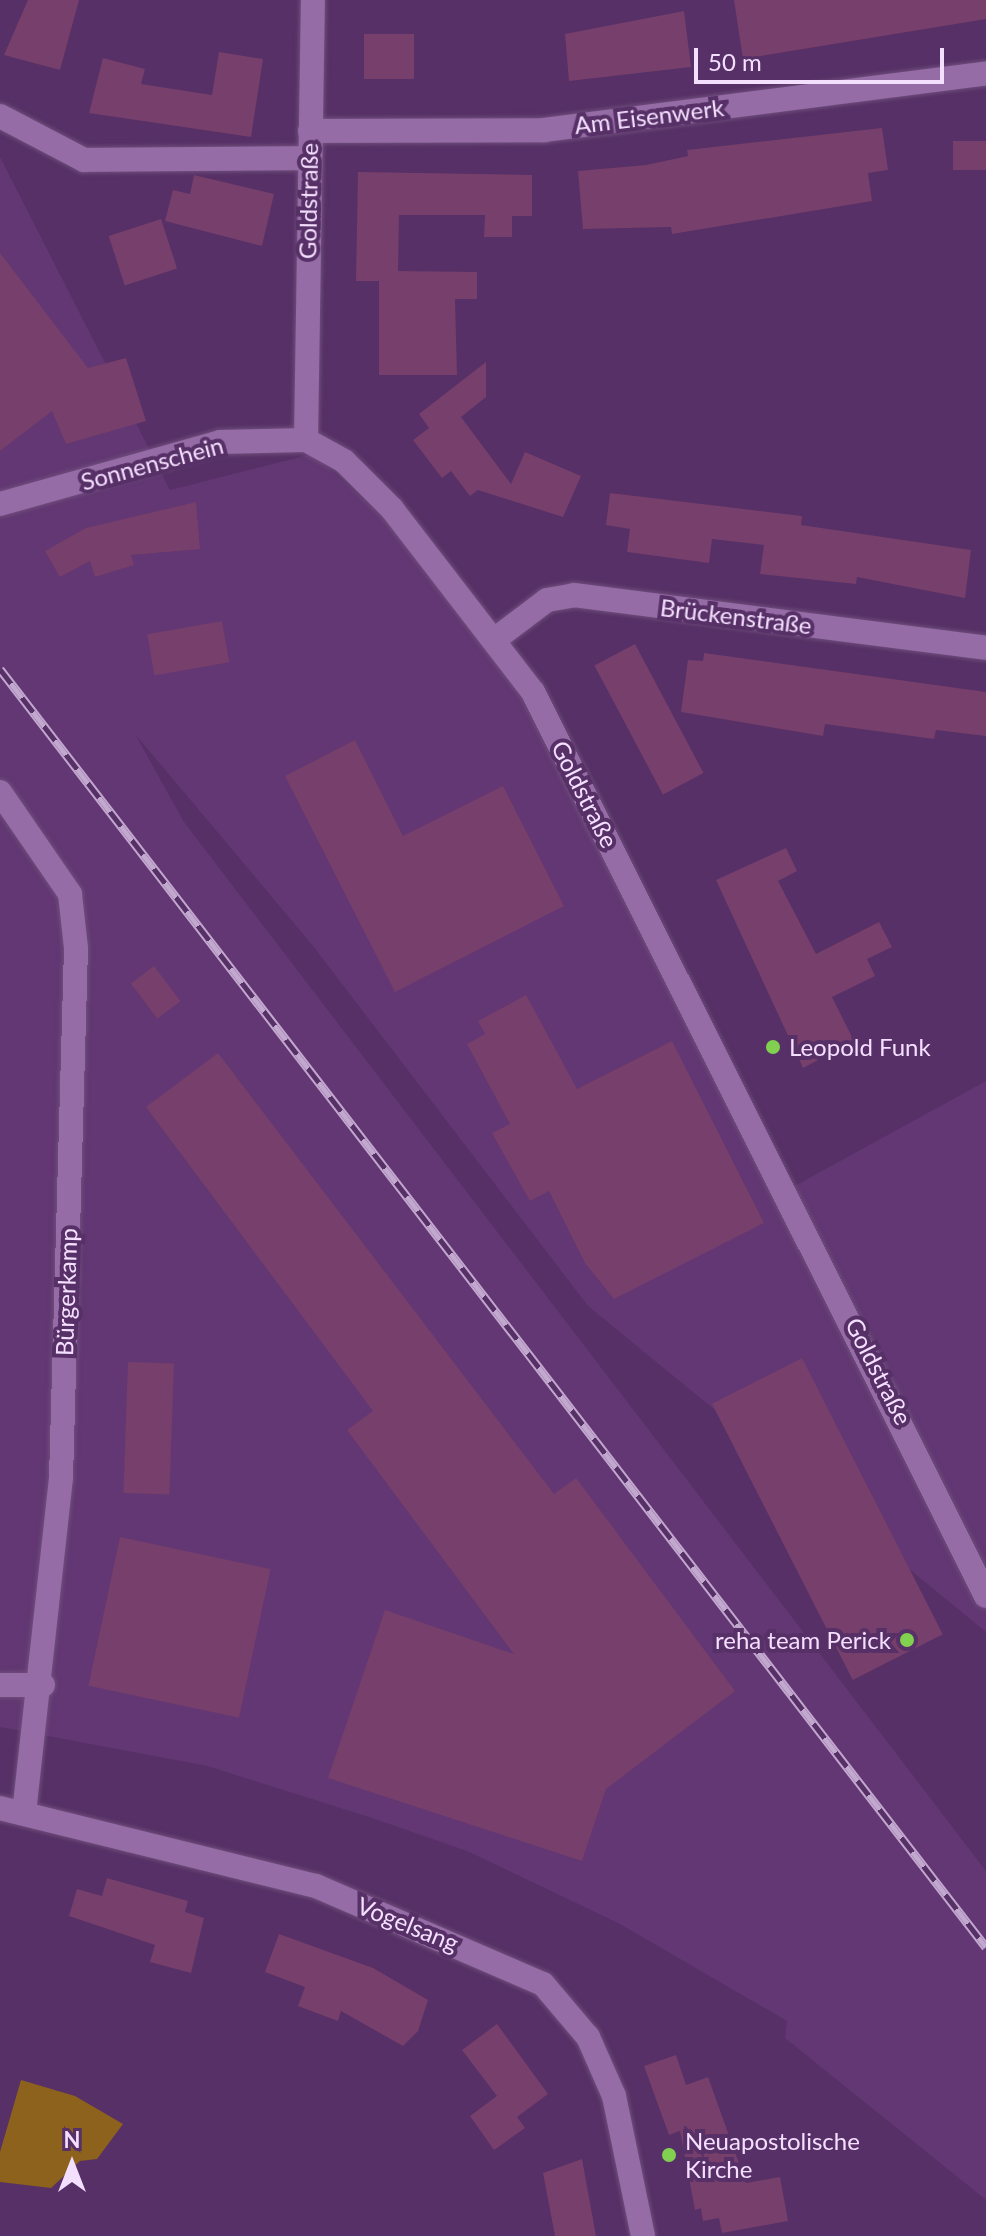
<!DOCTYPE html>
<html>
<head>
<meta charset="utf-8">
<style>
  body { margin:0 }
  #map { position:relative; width:986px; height:2236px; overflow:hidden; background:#563066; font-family:Lato,sans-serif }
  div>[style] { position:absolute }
  .built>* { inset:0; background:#623773 }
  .green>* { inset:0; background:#8c621c }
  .building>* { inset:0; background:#773f6b; transform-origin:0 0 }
  .roads { filter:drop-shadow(0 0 2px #6f4e7c) drop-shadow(0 0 2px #6f4e7c) }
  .minor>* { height:24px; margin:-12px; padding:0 12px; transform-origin:12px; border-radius:12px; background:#956ca6 }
  .rail>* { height:9px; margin-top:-4.5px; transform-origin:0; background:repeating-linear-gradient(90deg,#563066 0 18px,#c2a7ce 0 36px); box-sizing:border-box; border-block:2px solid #c2a7ce }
  .dots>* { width:22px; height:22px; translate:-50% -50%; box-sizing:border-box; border:4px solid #563066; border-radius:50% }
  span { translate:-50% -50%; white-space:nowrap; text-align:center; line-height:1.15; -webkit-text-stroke:8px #563066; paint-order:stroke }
  .street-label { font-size:24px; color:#f5dfff }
  .poi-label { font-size:24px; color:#f5dfff }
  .left { translate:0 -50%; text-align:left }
  .right { translate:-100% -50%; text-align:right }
  .north { position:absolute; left:32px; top:2124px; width:80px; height:80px; -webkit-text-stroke:6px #563066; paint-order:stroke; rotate:0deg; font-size:22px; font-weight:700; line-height:32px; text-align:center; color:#f5dfff }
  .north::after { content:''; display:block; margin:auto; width:28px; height:36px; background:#f5dfff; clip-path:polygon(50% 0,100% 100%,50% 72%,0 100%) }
  .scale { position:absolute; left:694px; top:48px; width:250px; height:36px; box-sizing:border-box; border:4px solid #f5dfff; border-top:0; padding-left:10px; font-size:24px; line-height:28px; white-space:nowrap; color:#f5dfff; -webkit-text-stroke:6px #563066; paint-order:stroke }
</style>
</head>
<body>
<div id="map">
  <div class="built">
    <i style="clip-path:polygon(0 157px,170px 490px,312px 454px,484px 606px,780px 1194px,986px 1081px,986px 1632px,588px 1306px,313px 946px,135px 734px,184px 822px,986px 1871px,986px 2200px,785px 2038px,787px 2021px,620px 1924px,467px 1851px,369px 1817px,207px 1766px,0 1727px)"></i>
  </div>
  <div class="green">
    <i style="clip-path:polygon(21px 2080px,75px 2096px,123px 2124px,97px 2159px,80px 2161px,51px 2188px,0 2182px,0 2152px)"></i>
  </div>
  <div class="building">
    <i style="clip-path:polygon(28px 0,79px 0,60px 70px,4px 55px)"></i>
    <i style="clip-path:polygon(734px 0,986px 0,986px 19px,743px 59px)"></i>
    <i style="clip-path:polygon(684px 11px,691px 67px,569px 81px,565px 34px)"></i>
    <i style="left:364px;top:34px;width:50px;height:45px"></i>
    <i style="clip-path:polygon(219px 52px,263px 59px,251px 137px,89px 113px,103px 58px,145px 69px,141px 84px,212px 95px)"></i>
    <i style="clip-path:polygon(882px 128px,888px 170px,868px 173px,872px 201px,672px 234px,671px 227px,583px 229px,578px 171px,646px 165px,688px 156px,687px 150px)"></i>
    <i style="left:986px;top:141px;width:29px;height:33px;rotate:90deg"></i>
    <i style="clip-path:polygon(358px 172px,532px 175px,532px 216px,512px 216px,512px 237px,484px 237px,485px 215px,399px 215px,398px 271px,477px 272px,477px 299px,455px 299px,457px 375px,379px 375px,379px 281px,356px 281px)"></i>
    <i style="clip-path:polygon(194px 175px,274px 194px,262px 246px,165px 221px,173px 190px,190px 194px)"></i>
    <i style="left:161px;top:219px;width:52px;height:55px;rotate:72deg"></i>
    <i style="clip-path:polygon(0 253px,88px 368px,126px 358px,146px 421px,66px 444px,52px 411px,0 451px)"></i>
    <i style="clip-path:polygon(486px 362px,486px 397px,461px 417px,511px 484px,525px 452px,581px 476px,563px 517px,478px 490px,470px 496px,451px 471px,442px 478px,413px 440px,429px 428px,419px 414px)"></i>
    <i style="clip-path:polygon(610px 493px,802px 516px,801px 525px,971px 550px,965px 598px,857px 577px,856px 584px,760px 574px,764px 545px,712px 539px,709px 563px,627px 552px,630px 529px,606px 525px)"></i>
    <i style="clip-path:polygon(196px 502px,200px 549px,131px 555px,134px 565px,95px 577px,90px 561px,60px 577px,45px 551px,86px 528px)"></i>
    <i style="left:222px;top:621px;width:42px;height:76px;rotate:80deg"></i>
    <i style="left:635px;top:644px;width:146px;height:46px;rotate:62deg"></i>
    <i style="clip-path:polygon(704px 653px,986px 692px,986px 736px,936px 730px,934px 739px,825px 724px,823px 736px,681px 712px,688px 660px,703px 661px)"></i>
    <i style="clip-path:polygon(355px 740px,403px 836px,503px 786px,564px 906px,395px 992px,285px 776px)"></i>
    <i style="clip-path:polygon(786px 848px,797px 871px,778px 881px,816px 954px,879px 922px,892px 947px,867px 959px,875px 976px,832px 997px,854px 1041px,803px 1068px,716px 880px)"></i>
    <i style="left:154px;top:966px;width:44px;height:29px;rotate:53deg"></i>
    <i style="clip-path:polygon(526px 995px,577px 1089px,672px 1041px,764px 1223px,614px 1299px,585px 1263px,549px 1191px,530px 1201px,492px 1133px,510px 1124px,467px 1044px,485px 1034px,478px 1021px)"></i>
    <i style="clip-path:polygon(218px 1053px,554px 1494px,576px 1478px,735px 1691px,606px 1789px,582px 1861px,328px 1778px,385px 1610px,514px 1654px,347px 1430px,373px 1411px,146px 1107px)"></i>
    <i style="left:802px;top:1358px;width:310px;height:101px;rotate:63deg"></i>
    <i style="left:128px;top:1362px;width:46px;height:131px;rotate:2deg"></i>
    <i style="left:120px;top:1537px;width:154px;height:152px;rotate:12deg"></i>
    <i style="clip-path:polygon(107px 1878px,188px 1901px,185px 1912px,204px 1918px,191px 1973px,150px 1962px,155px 1945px,69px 1916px,77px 1889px,102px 1896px)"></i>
    <i style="clip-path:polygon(279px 1934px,373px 1968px,428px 2000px,418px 2031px,403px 2046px,341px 2011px,338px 2021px,298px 2006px,305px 1987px,265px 1972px)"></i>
    <i style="clip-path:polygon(497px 2024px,548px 2094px,517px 2117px,525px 2128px,494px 2150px,470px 2116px,497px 2096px,462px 2050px)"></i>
    <i style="clip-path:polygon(676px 2055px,686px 2085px,708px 2077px,746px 2183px,780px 2177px,788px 2221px,722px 2233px,719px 2218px,703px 2221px,701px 2208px,695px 2210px,680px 2131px,669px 2135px,644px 2066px)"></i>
    <i style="clip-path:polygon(582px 2159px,596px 2236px,555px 2236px,543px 2173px)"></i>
  </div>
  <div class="roads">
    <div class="minor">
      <i style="left:0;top:116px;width:95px;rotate:27.6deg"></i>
      <i style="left:84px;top:160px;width:226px;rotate:-0.5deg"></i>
      <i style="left:310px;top:131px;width:234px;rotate:-0.2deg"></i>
      <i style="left:544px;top:130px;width:446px;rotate:-7.3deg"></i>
      <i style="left:306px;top:440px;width:440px;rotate:-89.1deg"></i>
      <i style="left:0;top:504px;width:229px;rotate:-15.7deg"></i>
      <i style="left:220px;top:442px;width:86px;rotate:-1.3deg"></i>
      <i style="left:306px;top:440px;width:43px;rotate:28.9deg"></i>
      <i style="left:344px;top:461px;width:68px;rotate:45deg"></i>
      <i style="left:392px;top:509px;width:231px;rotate:52.4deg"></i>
      <i style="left:533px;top:692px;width:1011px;rotate:63.38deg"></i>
      <i style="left:498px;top:637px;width:61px;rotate:-37.1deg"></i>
      <i style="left:547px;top:600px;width:27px;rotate:-10deg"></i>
      <i style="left:574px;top:595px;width:415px;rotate:7.3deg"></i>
      <i style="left:0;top:792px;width:124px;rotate:55.5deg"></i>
      <i style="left:70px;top:894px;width:54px;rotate:83.7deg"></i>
      <i style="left:76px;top:948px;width:530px;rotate:91.62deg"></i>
      <i style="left:61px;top:1478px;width:336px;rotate:96.3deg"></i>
      <i style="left:0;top:1685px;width:43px"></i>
      <i style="left:0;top:1808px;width:325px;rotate:13.9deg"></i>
      <i style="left:316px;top:1886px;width:247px;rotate:23.4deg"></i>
      <i style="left:543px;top:1984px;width:70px;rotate:49.7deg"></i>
      <i style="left:588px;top:2037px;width:64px;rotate:66.2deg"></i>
      <i style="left:614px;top:2096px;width:143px;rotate:78.3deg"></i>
    </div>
  </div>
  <div class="rail">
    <i style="left:0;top:669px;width:1614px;rotate:52.35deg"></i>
  </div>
  <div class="dots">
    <i style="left:773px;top:1047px;background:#81d050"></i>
    <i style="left:907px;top:1640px;background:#81d050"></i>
    <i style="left:669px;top:2155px;background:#81d050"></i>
  </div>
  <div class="street-label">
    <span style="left:649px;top:116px;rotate:-7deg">Am Eisenwerk</span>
    <span style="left:308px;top:201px;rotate:-89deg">Goldstraße</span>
    <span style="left:152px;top:463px;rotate:-15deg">Sonnenschein</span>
    <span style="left:736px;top:616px;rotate:7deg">Brückenstraße</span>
    <span style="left:585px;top:794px;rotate:63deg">Goldstraße</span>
    <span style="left:66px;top:1292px;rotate:-88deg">Bürgerkamp</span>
    <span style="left:879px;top:1371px;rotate:63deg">Goldstraße</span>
    <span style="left:408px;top:1924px;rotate:22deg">Vogelsang</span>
  </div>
  <div class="poi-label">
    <span class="left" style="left:789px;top:1047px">Leopold Funk</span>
    <span class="right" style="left:891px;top:1640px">reha team Perick</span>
    <span class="left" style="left:685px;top:2155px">Neuapostolische<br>Kirche</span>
  </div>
  <div class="north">N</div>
  <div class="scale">50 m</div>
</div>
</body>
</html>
